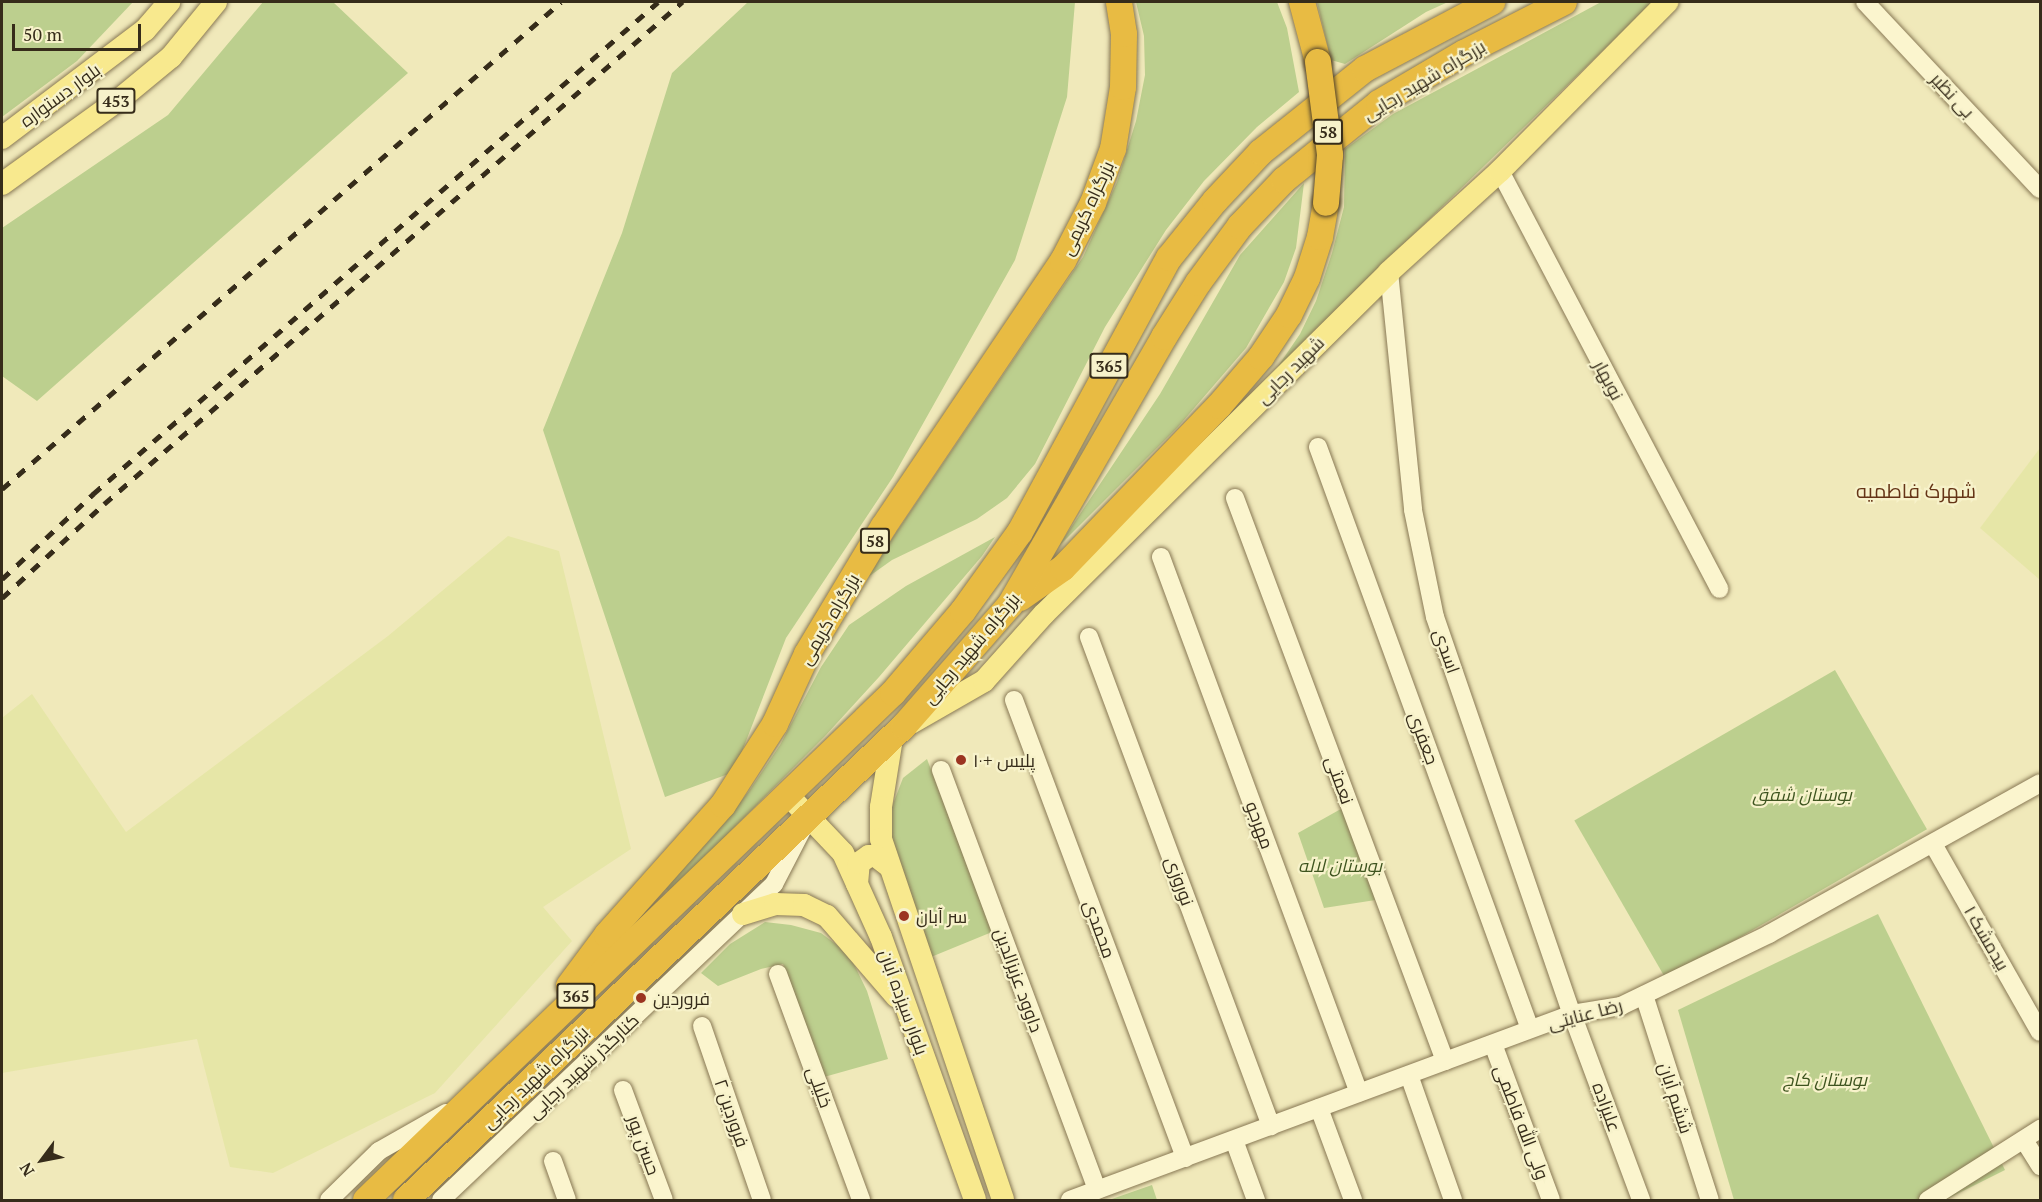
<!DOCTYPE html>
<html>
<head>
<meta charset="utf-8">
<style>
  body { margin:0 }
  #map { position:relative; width:2042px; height:1202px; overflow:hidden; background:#f0e9ba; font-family:"PT Serif",Cairo,serif }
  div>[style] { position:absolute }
  .farmland>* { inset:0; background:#e6e6a7 }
  .green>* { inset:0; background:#bccf8e; transform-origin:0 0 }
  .roads { filter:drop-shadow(0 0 2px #887854) drop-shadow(0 0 2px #887854) }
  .minor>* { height:18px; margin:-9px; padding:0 9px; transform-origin:9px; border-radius:9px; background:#fbf5ce }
  .major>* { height:22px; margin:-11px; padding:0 11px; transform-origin:11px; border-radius:11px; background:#f8e98e }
  .highway>* { height:26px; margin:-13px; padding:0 13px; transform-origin:13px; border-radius:13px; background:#e8bb43 }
  .rail>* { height:4.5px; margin-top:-2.25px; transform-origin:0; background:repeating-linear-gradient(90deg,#362c1a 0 10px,transparent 0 20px) }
  .bridges { filter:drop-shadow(0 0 2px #554529) drop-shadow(0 0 2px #554529) }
  .highway-bridge>* { height:26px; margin:-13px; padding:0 13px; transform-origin:13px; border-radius:13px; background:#e8bb43 }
  .dots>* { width:16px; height:16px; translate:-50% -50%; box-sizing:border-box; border:3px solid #f7f2ca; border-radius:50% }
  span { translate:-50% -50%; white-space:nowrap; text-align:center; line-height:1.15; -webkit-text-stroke:4.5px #f7f2ca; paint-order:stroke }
  .shield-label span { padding:2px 4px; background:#f7f2ca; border:2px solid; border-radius:4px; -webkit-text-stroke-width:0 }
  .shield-label { font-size:16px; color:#362c1a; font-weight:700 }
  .street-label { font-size:18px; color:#362c1a }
  .poi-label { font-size:18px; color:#362c1a }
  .left { translate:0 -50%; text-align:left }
  .park-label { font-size:18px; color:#3e541f; font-style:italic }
  .neighbourhood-label { font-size:20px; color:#653416 }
  .frame { position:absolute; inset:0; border:3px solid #362c1a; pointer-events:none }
  .north { position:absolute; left:12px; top:1130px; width:60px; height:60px; -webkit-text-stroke:4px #f7f2ca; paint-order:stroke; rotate:238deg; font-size:16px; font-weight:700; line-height:24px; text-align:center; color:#362c1a }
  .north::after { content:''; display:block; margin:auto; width:21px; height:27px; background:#362c1a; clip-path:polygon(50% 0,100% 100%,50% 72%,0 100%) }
  .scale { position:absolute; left:12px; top:24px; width:129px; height:27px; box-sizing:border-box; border:3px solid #362c1a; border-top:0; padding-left:8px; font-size:18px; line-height:21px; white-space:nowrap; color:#362c1a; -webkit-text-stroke:4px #f7f2ca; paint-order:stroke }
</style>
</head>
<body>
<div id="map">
  <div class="farmland">
    <i style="clip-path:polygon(2040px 448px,2040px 580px,1980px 528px)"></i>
    <i style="clip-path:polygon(508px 536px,559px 551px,631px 849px,543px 907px,572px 941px,435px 1093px,273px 1173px,230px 1167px,197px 1039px,2px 1073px,2px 718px,32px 694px,126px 832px,388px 636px)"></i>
  </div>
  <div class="green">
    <i style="clip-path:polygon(2px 2px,133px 2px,77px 61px,2px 117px)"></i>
    <i style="clip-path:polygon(263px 2px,333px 2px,408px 73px,37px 401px,2px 376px,2px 228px,168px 115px)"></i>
    <i style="clip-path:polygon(748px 2px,1075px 2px,1067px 97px,1015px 260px,893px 477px,786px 638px,734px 772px,665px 797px,543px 430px,622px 233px,672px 73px)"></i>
    <i style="clip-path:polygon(1136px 2px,1277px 2px,1287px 28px,1299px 92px,1257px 127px,1204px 181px,1166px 230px,1105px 327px,1035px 464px,1007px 498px,977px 519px,892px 560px,864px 580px,1083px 257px,1117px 182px,1136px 121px,1145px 75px,1144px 36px)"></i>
    <i style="clip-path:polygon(1317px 2px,1448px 2px,1426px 12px,1345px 64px,1331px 60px)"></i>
    <i style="clip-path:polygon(1601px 2px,1653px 2px,1376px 271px,1270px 378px,1300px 334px,1316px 301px,1332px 253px,1344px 207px,1345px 149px,1393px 114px)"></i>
    <i style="clip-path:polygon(1304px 183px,1296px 248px,1284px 282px,1246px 348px,1177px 428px,1058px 547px,1160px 394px,1240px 255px)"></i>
    <i style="clip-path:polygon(995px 537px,982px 556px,879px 677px,826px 735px,670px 892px,664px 888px,714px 835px,749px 791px,780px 745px,821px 667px,849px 625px,906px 586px)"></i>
    <i style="left:1835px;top:670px;width:184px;height:301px;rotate:60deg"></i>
    <i style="clip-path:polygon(927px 759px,992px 932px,931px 957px,894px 853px,888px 817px,903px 778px)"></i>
    <i style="clip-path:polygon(1348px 805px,1382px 899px,1324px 908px,1298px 833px)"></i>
    <i style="clip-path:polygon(1878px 914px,2005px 1170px,1945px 1200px,1734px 1200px,1678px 1010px)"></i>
    <i style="clip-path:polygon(765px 922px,791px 925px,821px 933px,849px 954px,867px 991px,888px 1059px,824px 1077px,783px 964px,761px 969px,718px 986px,701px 973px,730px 944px)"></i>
    <i style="clip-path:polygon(1152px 1185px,1157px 1200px,1109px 1200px)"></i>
  </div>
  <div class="roads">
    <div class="minor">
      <i style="left:1865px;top:2px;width:256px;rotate:46.9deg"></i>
      <i style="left:1500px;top:171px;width:472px;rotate:62.3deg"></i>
      <i style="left:1389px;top:272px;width:239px;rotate:84.2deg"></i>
      <i style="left:1413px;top:510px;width:109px;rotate:78.4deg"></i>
      <i style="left:1435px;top:617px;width:420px;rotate:71deg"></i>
      <i style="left:1572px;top:1014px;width:198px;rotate:69.6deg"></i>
      <i style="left:1318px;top:447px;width:619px;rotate:69.99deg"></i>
      <i style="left:1235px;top:498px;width:601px;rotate:69.54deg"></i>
      <i style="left:1161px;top:557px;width:571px;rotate:69.73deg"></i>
      <i style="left:1089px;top:637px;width:522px;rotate:69.59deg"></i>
      <i style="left:1014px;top:700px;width:489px;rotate:69.5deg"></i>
      <i style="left:941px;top:770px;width:448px;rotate:69.6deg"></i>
      <i style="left:1933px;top:844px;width:216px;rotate:60.4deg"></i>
      <i style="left:778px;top:974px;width:241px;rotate:69.8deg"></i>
      <i style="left:1644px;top:995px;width:215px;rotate:72.2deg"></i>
      <i style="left:702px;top:1026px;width:184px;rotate:71deg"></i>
      <i style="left:1493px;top:1044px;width:166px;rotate:69.6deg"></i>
      <i style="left:1409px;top:1075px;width:133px;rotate:70.6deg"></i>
      <i style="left:623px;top:1090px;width:117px;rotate:69.6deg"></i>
      <i style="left:1319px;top:1108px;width:98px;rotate:69.7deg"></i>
      <i style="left:1234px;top:1140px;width:64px;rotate:69.9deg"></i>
      <i style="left:2024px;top:1140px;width:31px;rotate:58deg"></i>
      <i style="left:553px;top:1161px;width:41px;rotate:70.3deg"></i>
      <i style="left:329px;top:1200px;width:70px;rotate:-44.4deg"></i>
      <i style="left:379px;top:1151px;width:77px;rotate:-29.6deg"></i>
      <i style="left:441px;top:1200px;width:459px;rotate:-43.5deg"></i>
      <i style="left:774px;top:884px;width:61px;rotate:-62.6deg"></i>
      <i style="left:1070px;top:1200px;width:535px;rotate:-20.33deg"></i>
      <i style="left:1572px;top:1014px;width:50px;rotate:-9.3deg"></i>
      <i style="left:1621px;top:1006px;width:165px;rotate:-25.9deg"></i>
      <i style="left:1769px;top:934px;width:310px;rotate:-29.1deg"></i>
      <i style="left:1928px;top:1200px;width:133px;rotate:-32.4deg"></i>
    </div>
    <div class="major">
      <i style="left:2px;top:138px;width:179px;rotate:-37.1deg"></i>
      <i style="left:145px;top:30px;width:37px;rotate:-49deg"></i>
      <i style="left:2px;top:184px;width:145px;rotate:-35.8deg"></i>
      <i style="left:120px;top:99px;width:66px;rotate:-39.5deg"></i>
      <i style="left:171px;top:57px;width:71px;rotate:-50.7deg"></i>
      <i style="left:911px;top:723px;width:84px;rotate:-29.9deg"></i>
      <i style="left:984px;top:681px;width:90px;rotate:-48.2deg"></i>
      <i style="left:1044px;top:614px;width:486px;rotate:-44.7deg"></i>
      <i style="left:1389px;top:272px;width:150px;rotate:-42.3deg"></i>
      <i style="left:1500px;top:171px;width:238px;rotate:-45.3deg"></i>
      <i style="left:892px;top:738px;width:70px;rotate:99.1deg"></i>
      <i style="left:881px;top:807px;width:32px;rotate:90deg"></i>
      <i style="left:881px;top:839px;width:381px;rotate:71.3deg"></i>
      <i style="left:787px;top:794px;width:81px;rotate:46.5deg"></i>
      <i style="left:843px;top:853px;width:92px;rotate:65.7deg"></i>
      <i style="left:881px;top:937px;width:279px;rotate:70.3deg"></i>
      <i style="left:857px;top:884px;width:21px;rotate:-85deg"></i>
      <i style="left:859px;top:863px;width:12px;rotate:-35deg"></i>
      <i style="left:869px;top:856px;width:7px"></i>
      <i style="left:876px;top:856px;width:16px;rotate:38deg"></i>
      <i style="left:743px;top:914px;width:34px;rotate:-17deg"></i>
      <i style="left:775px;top:904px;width:29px;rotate:2deg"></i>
      <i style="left:804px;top:905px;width:25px;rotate:26deg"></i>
      <i style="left:827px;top:916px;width:106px;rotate:49.2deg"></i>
    </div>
    <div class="highway">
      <i style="left:1302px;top:2px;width:62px;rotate:75.1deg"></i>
      <i style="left:1020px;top:598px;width:52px;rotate:-34.9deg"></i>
      <i style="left:1063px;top:568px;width:225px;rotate:-46.1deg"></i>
      <i style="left:1219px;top:406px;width:65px;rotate:-49.4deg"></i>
      <i style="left:1261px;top:357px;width:50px;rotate:-56.3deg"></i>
      <i style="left:1289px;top:315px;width:41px;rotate:-64.1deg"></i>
      <i style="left:1307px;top:278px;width:43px;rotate:-72.4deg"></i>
      <i style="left:1320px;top:237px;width:35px;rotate:-80deg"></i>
      <i style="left:569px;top:986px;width:64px;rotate:-53.3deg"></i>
      <i style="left:607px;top:935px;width:174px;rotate:-48.3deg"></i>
      <i style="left:723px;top:805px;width:96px;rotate:-57.3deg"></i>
      <i style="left:775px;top:724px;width:77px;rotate:-65.4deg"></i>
      <i style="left:807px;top:654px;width:149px;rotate:-59deg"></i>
      <i style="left:884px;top:526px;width:320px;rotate:-56deg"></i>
      <i style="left:1063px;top:261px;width:65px;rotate:-62.7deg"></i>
      <i style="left:1093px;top:203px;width:58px;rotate:-69.7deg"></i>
      <i style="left:1113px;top:149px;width:63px;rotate:-80.8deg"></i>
      <i style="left:1123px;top:87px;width:53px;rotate:-88.9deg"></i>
      <i style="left:1124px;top:34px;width:32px;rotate:-99deg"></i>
      <i style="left:366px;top:1200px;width:731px;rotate:-43.89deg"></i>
      <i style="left:893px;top:693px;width:108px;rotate:-49.5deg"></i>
      <i style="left:963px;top:611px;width:97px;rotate:-54.2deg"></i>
      <i style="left:1020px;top:532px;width:312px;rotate:-61.5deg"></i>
      <i style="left:1169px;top:258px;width:73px;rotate:-51.1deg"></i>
      <i style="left:1215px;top:201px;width:67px;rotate:-46.8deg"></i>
      <i style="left:1261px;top:152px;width:133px;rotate:-38.6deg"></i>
      <i style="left:1365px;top:69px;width:144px;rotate:-27.8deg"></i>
      <i style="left:406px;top:1200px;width:688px;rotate:-43.59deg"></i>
      <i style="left:904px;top:726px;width:161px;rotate:-48.8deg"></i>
      <i style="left:1010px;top:605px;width:309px;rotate:-60.1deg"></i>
      <i style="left:1164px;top:337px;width:64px;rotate:-57.8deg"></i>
      <i style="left:1198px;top:283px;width:71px;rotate:-53.6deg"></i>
      <i style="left:1240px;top:226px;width:64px;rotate:-46.3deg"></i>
      <i style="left:1284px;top:180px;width:122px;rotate:-39deg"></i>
      <i style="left:1379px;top:103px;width:99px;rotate:-30.5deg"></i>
      <i style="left:1464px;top:53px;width:112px;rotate:-27deg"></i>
    </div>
  </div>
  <div class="rail">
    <i style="left:2px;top:489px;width:741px;rotate:-41.06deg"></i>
    <i style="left:2px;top:579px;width:125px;rotate:-43deg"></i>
    <i style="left:93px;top:494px;width:749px;rotate:-41.05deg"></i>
    <i style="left:2px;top:598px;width:139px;rotate:-42.7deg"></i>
    <i style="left:104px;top:504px;width:766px;rotate:-40.97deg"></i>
  </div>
  <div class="bridges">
    <div class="highway-bridge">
      <i style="left:1318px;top:62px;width:94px;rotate:82.6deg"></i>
      <i style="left:1330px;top:155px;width:48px;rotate:94.8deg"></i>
    </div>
  </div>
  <div class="dots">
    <i style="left:961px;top:760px;background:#9b3420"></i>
    <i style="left:904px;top:916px;background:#9b3420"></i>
    <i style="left:641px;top:998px;background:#9b3420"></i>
  </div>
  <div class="shield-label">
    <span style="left:116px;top:101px">453</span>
    <span style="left:1328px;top:132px">58</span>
    <span style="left:1109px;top:366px">365</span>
    <span style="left:875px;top:541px">58</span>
    <span style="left:576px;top:996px">365</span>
  </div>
  <div class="street-label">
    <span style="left:1424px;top:80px;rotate:-31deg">بزرگراه شهید رجایی</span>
    <span style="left:60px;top:95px;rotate:-36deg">بلوار دستواره</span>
    <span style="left:1953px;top:95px;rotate:47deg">بی نظیر</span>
    <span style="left:1087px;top:208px;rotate:-65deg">بزرگراه کریمی</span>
    <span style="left:1290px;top:370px;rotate:-45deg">شهید رجایی</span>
    <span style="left:1609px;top:380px;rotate:62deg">نوبهار</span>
    <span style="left:829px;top:619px;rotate:-60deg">بزرگراه کریمی</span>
    <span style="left:971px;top:648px;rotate:-50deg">بزرگراه شهید رجایی</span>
    <span style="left:1447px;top:651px;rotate:71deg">اسدی</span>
    <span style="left:1424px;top:738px;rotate:70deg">جعفری</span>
    <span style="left:1340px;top:780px;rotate:70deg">نعمتی</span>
    <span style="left:1260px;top:825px;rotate:70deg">مهرجو</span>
    <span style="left:1180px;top:881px;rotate:70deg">نوروزی</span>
    <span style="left:1100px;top:929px;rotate:70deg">محمدی</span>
    <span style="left:1987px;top:938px;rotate:60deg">بیدمشک ۱</span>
    <span style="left:1019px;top:980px;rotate:70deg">داوود عزیزالدین</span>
    <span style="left:904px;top:1002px;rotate:70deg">بلوار سیزده آبان</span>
    <span style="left:1585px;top:1014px;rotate:-15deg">رضا عنایتی</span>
    <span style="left:583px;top:1066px;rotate:-43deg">کنارگذر شهید رجایی</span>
    <span style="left:535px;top:1077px;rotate:-44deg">بزرگراه شهید رجایی</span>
    <span style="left:820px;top:1087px;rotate:70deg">خلیلی</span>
    <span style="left:1676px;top:1098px;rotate:72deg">ششم آبان</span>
    <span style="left:1607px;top:1107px;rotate:70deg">علیزاده</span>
    <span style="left:732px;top:1113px;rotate:71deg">فروردین ۲</span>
    <span style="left:1522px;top:1122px;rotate:69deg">ولی الله فاطمی</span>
    <span style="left:644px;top:1145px;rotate:70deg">حسن پور</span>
  </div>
  <div class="poi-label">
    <span class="left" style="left:973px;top:760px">پلیس +۱۰</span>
    <span class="left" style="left:916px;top:916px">سر آبان</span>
    <span class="left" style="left:653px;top:998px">فروردین</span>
  </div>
  <div class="park-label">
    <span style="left:1802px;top:794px">بوستان شفق</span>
    <span style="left:1340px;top:865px">بوستان لاله</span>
    <span style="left:1825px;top:1079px">بوستان کاج</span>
  </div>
  <div class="neighbourhood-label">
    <span style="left:1916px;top:490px">شهرک فاطمیه</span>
  </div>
  <div class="frame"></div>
  <div class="north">N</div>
  <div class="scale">50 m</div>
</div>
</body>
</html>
